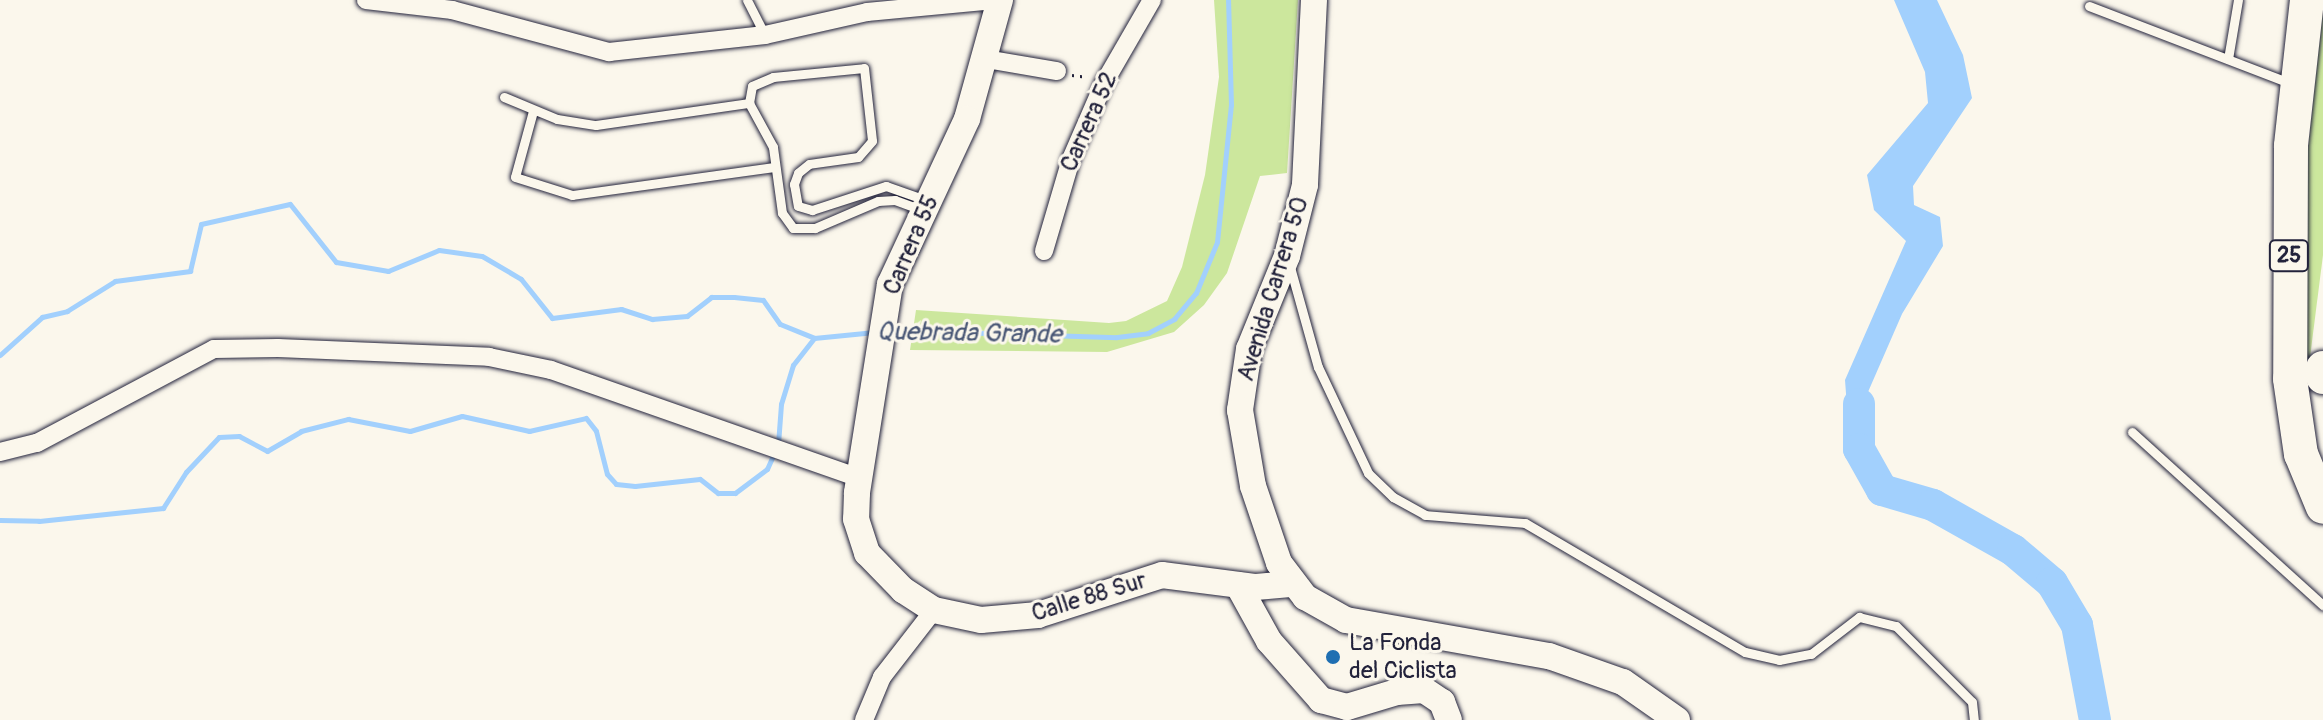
<!DOCTYPE html>
<html>
<head>
<meta charset="utf-8">
<style>
  body { margin:0 }
  #map { position:relative; width:2323px; height:720px; overflow:hidden; background:#fbf7ec; font-family:Pangolin,sans-serif }
  div>[style] { position:absolute }
  .green>* { inset:0; background:#cce79d }
  .water>* { inset:0; background:#a2d0fd }
  .stream>* { height:5px; margin:-2.5px; padding:0 2.5px; transform-origin:2.5px; border-radius:2.5px; background:#a2d0fd }
  .river>* { height:32px; margin:-16px; padding:0 16px; transform-origin:16px; border-radius:16px; background:#a2d0fd }
  .path>* { height:3px; margin-top:-1.5px; transform-origin:0; background:repeating-linear-gradient(90deg,#22223b 0 2px,transparent 0 8px) }
  .roads { filter:drop-shadow(0 0 2px #22223b) drop-shadow(0 0 2px #22223b) }
  .lane>* { height:9px; margin:-4.5px; padding:0 4.5px; transform-origin:4.5px; border-radius:4.5px; background:#fbf7ec }
  .street>* { height:18px; margin:-9px; padding:0 9px; transform-origin:9px; border-radius:9px; background:#fbf7ec }
  .secondary>* { height:26px; margin:-13px; padding:0 13px; transform-origin:13px; border-radius:13px; background:#fbf7ec }
  .highway>* { height:34px; margin:-17px; padding:0 17px; transform-origin:17px; border-radius:17px; background:#fbf7ec }
  .dots>* { width:22px; height:22px; translate:-50% -50%; box-sizing:border-box; border:4px solid #fbf7ec; border-radius:50% }
  span { translate:-50% -50%; white-space:nowrap; text-align:center; line-height:1.15; -webkit-text-stroke:6px #fbf7ec; paint-order:stroke }
  .shield-label span { padding:2px 6px; background:#fbf7ec; border:2px solid; border-radius:6px; -webkit-text-stroke-width:0 }
  .shield-label { font-size:22px; color:#22223b; font-weight:700 }
  .street-label { font-size:24px; color:#22223b }
  .poi-label { font-size:24px; color:#22223b }
  .left { translate:0 -50%; text-align:left }
  .water-label { font-size:26px; color:#485675; font-style:italic }
</style>
</head>
<body>
<div id="map">
  <div class="green">
    <i style="clip-path:polygon(1214px 0,1298px 0,1287px 173px,1260px 176px,1227px 273px,1204px 305px,1174px 332px,1107px 352px,910px 350px,916px 310px,1109px 323px,1126px 321px,1167px 301px,1182px 267px,1205px 175px,1219px 77px)"></i>
    <i style="clip-path:polygon(2323px 10px,2323px 255px,2308px 373px,2300px 373px,2306px 168px)"></i>
  </div>
  <div class="water">
    <i style="clip-path:polygon(1894px 0,1937px 0,1963px 55px,1972px 98px,1913px 186px,1914px 205px,1940px 217px,1943px 246px,1902px 314px,1868px 392px,1873px 449px,1850px 448px,1845px 380px,1906px 241px,1874px 210px,1867px 175px,1928px 103px,1925px 72px)"></i>
  </div>
  <div class="stream">
    <i style="left:889px;top:330px;width:228px;rotate:1.8deg"></i>
    <i style="left:1117px;top:337px;width:31px;rotate:-7deg"></i>
    <i style="left:1148px;top:333px;width:30px;rotate:-28deg"></i>
    <i style="left:1174px;top:319px;width:34px;rotate:-50deg"></i>
    <i style="left:1196px;top:293px;width:55px;rotate:-67.6deg"></i>
    <i style="left:1217px;top:242px;width:138px;rotate:-84.2deg"></i>
    <i style="left:1231px;top:105px;width:105px;rotate:-91.6deg"></i>
    <i style="left:0;top:355px;width:57px;rotate:-42.1deg"></i>
    <i style="left:42px;top:317px;width:26px;rotate:-13deg"></i>
    <i style="left:67px;top:311px;width:57px;rotate:-32deg"></i>
    <i style="left:115px;top:281px;width:76px;rotate:-7.6deg"></i>
    <i style="left:190px;top:271px;width:48px;rotate:-76.8deg"></i>
    <i style="left:201px;top:224px;width:91px;rotate:-12.7deg"></i>
    <i style="left:290px;top:204px;width:74px;rotate:51.6deg"></i>
    <i style="left:336px;top:262px;width:53px;rotate:9.8deg"></i>
    <i style="left:388px;top:271px;width:55px;rotate:-22.4deg"></i>
    <i style="left:439px;top:250px;width:43px;rotate:7.9deg"></i>
    <i style="left:482px;top:256px;width:45px;rotate:30.5deg"></i>
    <i style="left:521px;top:279px;width:50px;rotate:51.5deg"></i>
    <i style="left:552px;top:318px;width:70px;rotate:-7.4deg"></i>
    <i style="left:621px;top:309px;width:33px;rotate:18deg"></i>
    <i style="left:652px;top:319px;width:35px;rotate:-5deg"></i>
    <i style="left:687px;top:316px;width:31px;rotate:-38deg"></i>
    <i style="left:711px;top:297px;width:23px"></i>
    <i style="left:734px;top:297px;width:29px;rotate:6deg"></i>
    <i style="left:763px;top:300px;width:29px;rotate:55deg"></i>
    <i style="left:780px;top:324px;width:37px;rotate:22deg"></i>
    <i style="left:814px;top:338px;width:61px;rotate:-5.6deg"></i>
    <i style="left:778px;top:444px;width:40px;rotate:-85.7deg"></i>
    <i style="left:781px;top:404px;width:41px;rotate:-72.9deg"></i>
    <i style="left:793px;top:365px;width:34px;rotate:-52deg"></i>
    <i style="left:0;top:520px;width:39px;rotate:1deg"></i>
    <i style="left:39px;top:521px;width:125px;rotate:-6deg"></i>
    <i style="left:163px;top:508px;width:43px;rotate:-57.4deg"></i>
    <i style="left:186px;top:472px;width:48px;rotate:-46.7deg"></i>
    <i style="left:219px;top:437px;width:20px;rotate:-3deg"></i>
    <i style="left:239px;top:436px;width:32px;rotate:28deg"></i>
    <i style="left:267px;top:451px;width:39px;rotate:-30deg"></i>
    <i style="left:301px;top:431px;width:49px;rotate:-14.3deg"></i>
    <i style="left:348px;top:419px;width:63px;rotate:11deg"></i>
    <i style="left:410px;top:431px;width:54px;rotate:-16.1deg"></i>
    <i style="left:462px;top:416px;width:69px;rotate:12.6deg"></i>
    <i style="left:529px;top:431px;width:58px;rotate:-12.8deg"></i>
    <i style="left:586px;top:418px;width:16px;rotate:52deg"></i>
    <i style="left:596px;top:431px;width:44px;rotate:75.7deg"></i>
    <i style="left:607px;top:474px;width:13px;rotate:48deg"></i>
    <i style="left:616px;top:484px;width:19px;rotate:6deg"></i>
    <i style="left:635px;top:486px;width:65px;rotate:-6.1deg"></i>
    <i style="left:700px;top:479px;width:23px;rotate:38deg"></i>
    <i style="left:718px;top:493px;width:17px"></i>
    <i style="left:735px;top:493px;width:40px;rotate:-37deg"></i>
    <i style="left:767px;top:469px;width:17px;rotate:-66deg"></i>
  </div>
  <div class="river">
    <i style="left:1859px;top:404px;width:45px;rotate:90deg"></i>
    <i style="left:1859px;top:449px;width:47px;rotate:60.7deg"></i>
    <i style="left:1882px;top:490px;width:53px;rotate:16.4deg"></i>
    <i style="left:1933px;top:505px;width:92px;rotate:29.4deg"></i>
    <i style="left:2013px;top:550px;width:51px;rotate:40.2deg"></i>
    <i style="left:2052px;top:583px;width:49px;rotate:59.2deg"></i>
    <i style="left:2077px;top:625px;width:97px;rotate:79.3deg"></i>
  </div>
  <div class="path">
    <i style="left:1072px;top:75px;width:16px;rotate:7deg"></i>
  </div>
  <div class="roads">
    <div class="lane">
      <i style="left:747px;top:0;width:39px;rotate:63deg"></i>
      <i style="left:2089px;top:6px;width:217px;rotate:21deg"></i>
      <i style="left:2228px;top:59px;width:60px;rotate:-80.4deg"></i>
      <i style="left:504px;top:97px;width:57px;rotate:22.5deg"></i>
      <i style="left:557px;top:119px;width:39px;rotate:9deg"></i>
      <i style="left:596px;top:125px;width:155px;rotate:-8.2deg"></i>
      <i style="left:533px;top:111px;width:68px;rotate:105.3deg"></i>
      <i style="left:515px;top:177px;width:60px;rotate:17.5deg"></i>
      <i style="left:572px;top:195px;width:205px;rotate:-7.9deg"></i>
      <i style="left:922px;top:210px;width:29px;rotate:-160deg"></i>
      <i style="left:895px;top:200px;width:17px;rotate:177deg"></i>
      <i style="left:878px;top:201px;width:69px;rotate:156.8deg"></i>
      <i style="left:815px;top:228px;width:22px;rotate:180deg"></i>
      <i style="left:793px;top:228px;width:19px;rotate:-126deg"></i>
      <i style="left:782px;top:213px;width:67px;rotate:-97.8deg"></i>
      <i style="left:773px;top:147px;width:50px;rotate:-118.6deg"></i>
      <i style="left:749px;top:103px;width:17px;rotate:-80deg"></i>
      <i style="left:752px;top:86px;width:23px;rotate:-23deg"></i>
      <i style="left:773px;top:77px;width:91px;rotate:-5.6deg"></i>
      <i style="left:864px;top:68px;width:73px;rotate:83.7deg"></i>
      <i style="left:872px;top:141px;width:21px;rotate:131deg"></i>
      <i style="left:858px;top:157px;width:49px;rotate:171.9deg"></i>
      <i style="left:809px;top:164px;width:14px;rotate:141deg"></i>
      <i style="left:798px;top:173px;width:12px;rotate:110deg"></i>
      <i style="left:794px;top:184px;width:22px;rotate:80deg"></i>
      <i style="left:798px;top:206px;width:15px;rotate:16deg"></i>
      <i style="left:812px;top:210px;width:78px;rotate:-18deg"></i>
      <i style="left:886px;top:186px;width:42px;rotate:19.3deg"></i>
      <i style="left:1290px;top:267px;width:104px;rotate:74.4deg"></i>
      <i style="left:1318px;top:367px;width:117px;rotate:64.7deg"></i>
      <i style="left:1368px;top:473px;width:35px;rotate:44deg"></i>
      <i style="left:1393px;top:497px;width:37px;rotate:29deg"></i>
      <i style="left:1425px;top:515px;width:100px;rotate:4.6deg"></i>
      <i style="left:1525px;top:523px;width:255px;rotate:30.4deg"></i>
      <i style="left:1745px;top:652px;width:35px;rotate:13deg"></i>
      <i style="left:1779px;top:660px;width:33px;rotate:-11deg"></i>
      <i style="left:1811px;top:654px;width:61px;rotate:-37.6deg"></i>
      <i style="left:1859px;top:617px;width:38px;rotate:14deg"></i>
      <i style="left:1896px;top:626px;width:107px;rotate:45deg"></i>
      <i style="left:1972px;top:702px;width:18px;rotate:84deg"></i>
      <i style="left:2132px;top:432px;width:258px;rotate:42.2deg"></i>
    </div>
    <div class="street">
      <i style="left:366px;top:0;width:87px;rotate:6.6deg"></i>
      <i style="left:452px;top:10px;width:163px;rotate:15deg"></i>
      <i style="left:609px;top:52px;width:157px;rotate:-6.2deg"></i>
      <i style="left:765px;top:35px;width:105px;rotate:-12.7deg"></i>
      <i style="left:867px;top:12px;width:128px;rotate:-5.4deg"></i>
      <i style="left:986px;top:59px;width:72px;rotate:9.6deg"></i>
      <i style="left:1044px;top:251px;width:96px;rotate:-73.6deg"></i>
      <i style="left:1071px;top:159px;width:83px;rotate:-66.5deg"></i>
      <i style="left:1104px;top:83px;width:96px;rotate:-60deg"></i>
      <i style="left:0;top:452px;width:38px;rotate:-14deg"></i>
      <i style="left:37px;top:443px;width:200px;rotate:-28deg"></i>
      <i style="left:214px;top:349px;width:64px;rotate:-0.9deg"></i>
      <i style="left:278px;top:348px;width:211px;rotate:2.4deg"></i>
      <i style="left:489px;top:357px;width:63px;rotate:11.8deg"></i>
      <i style="left:551px;top:370px;width:326px;rotate:19.3deg"></i>
      <i style="left:864px;top:720px;width:47px;rotate:-67.3deg"></i>
      <i style="left:882px;top:677px;width:85px;rotate:-52.2deg"></i>
    </div>
    <div class="secondary">
      <i style="left:1000px;top:0;width:123px;rotate:105.5deg"></i>
      <i style="left:967px;top:119px;width:182px;rotate:115deg"></i>
      <i style="left:890px;top:284px;width:212px;rotate:99deg"></i>
      <i style="left:857px;top:493px;width:26px;rotate:92deg"></i>
      <i style="left:856px;top:519px;width:36px;rotate:72deg"></i>
      <i style="left:867px;top:553px;width:52px;rotate:45.8deg"></i>
      <i style="left:903px;top:590px;width:37px;rotate:33deg"></i>
      <i style="left:934px;top:610px;width:48px;rotate:12deg"></i>
      <i style="left:981px;top:620px;width:57px;rotate:-5deg"></i>
      <i style="left:1038px;top:615px;width:130px;rotate:-17.9deg"></i>
      <i style="left:1162px;top:575px;width:95px;rotate:7.3deg"></i>
      <i style="left:1256px;top:587px;width:37px;rotate:-5deg"></i>
      <i style="left:1314px;top:0;width:185px;rotate:92.8deg"></i>
      <i style="left:1305px;top:185px;width:73px;rotate:104.2deg"></i>
      <i style="left:1287px;top:256px;width:100px;rotate:112.2deg"></i>
      <i style="left:1249px;top:349px;width:62px;rotate:98.4deg"></i>
      <i style="left:1240px;top:410px;width:77px;rotate:80.3deg"></i>
      <i style="left:1253px;top:486px;width:81px;rotate:71.3deg"></i>
      <i style="left:1279px;top:563px;width:43px;rotate:52.6deg"></i>
      <i style="left:1305px;top:597px;width:47px;rotate:29.3deg"></i>
      <i style="left:1346px;top:620px;width:206px;rotate:10.1deg"></i>
      <i style="left:1549px;top:656px;width:78px;rotate:19.4deg"></i>
      <i style="left:1623px;top:682px;width:66px;rotate:35.1deg"></i>
      <i style="left:1238px;top:585px;width:64px;rotate:61deg"></i>
      <i style="left:1269px;top:641px;width:79px;rotate:48.6deg"></i>
      <i style="left:1321px;top:700px;width:27px;rotate:15deg"></i>
      <i style="left:1347px;top:707px;width:52px;rotate:-16.7deg"></i>
      <i style="left:1397px;top:692px;width:27px;rotate:-4deg"></i>
      <i style="left:1424px;top:690px;width:22px;rotate:34deg"></i>
      <i style="left:1442px;top:702px;width:19px;rotate:69deg"></i>
    </div>
    <div class="highway">
      <i style="left:2307px;top:0;width:147px;rotate:96.3deg"></i>
      <i style="left:2291px;top:146px;width:233px;rotate:90.2deg"></i>
      <i style="left:2290px;top:379px;width:76px;rotate:81.7deg"></i>
      <i style="left:2301px;top:454px;width:57px;rotate:67.5deg"></i>
      <i style="left:2323px;top:368px;width:9px;rotate:90deg"></i>
    </div>
  </div>
  <div class="dots">
    <i style="left:1333px;top:657px;background:#1f6fb2"></i>
  </div>
  <div class="shield-label">
    <span style="left:2289px;top:256px">25</span>
  </div>
  <div class="street-label">
    <span style="left:1089px;top:122px;rotate:-66deg">Carrera 52</span>
    <span style="left:911px;top:245px;rotate:-67deg">Carrera 55</span>
    <span style="left:1273px;top:289px;rotate:-73deg">Avenida Carrera 50</span>
    <span style="left:1089px;top:597px;rotate:-17deg">Calle 88 Sur</span>
  </div>
  <div class="poi-label">
    <span class="left" style="left:1349px;top:657px">La Fonda<br>del Ciclista</span>
  </div>
  <div class="water-label">
    <span style="left:969px;top:334px;rotate:1deg">Quebrada Grande</span>
  </div>
</div>
</body>
</html>
